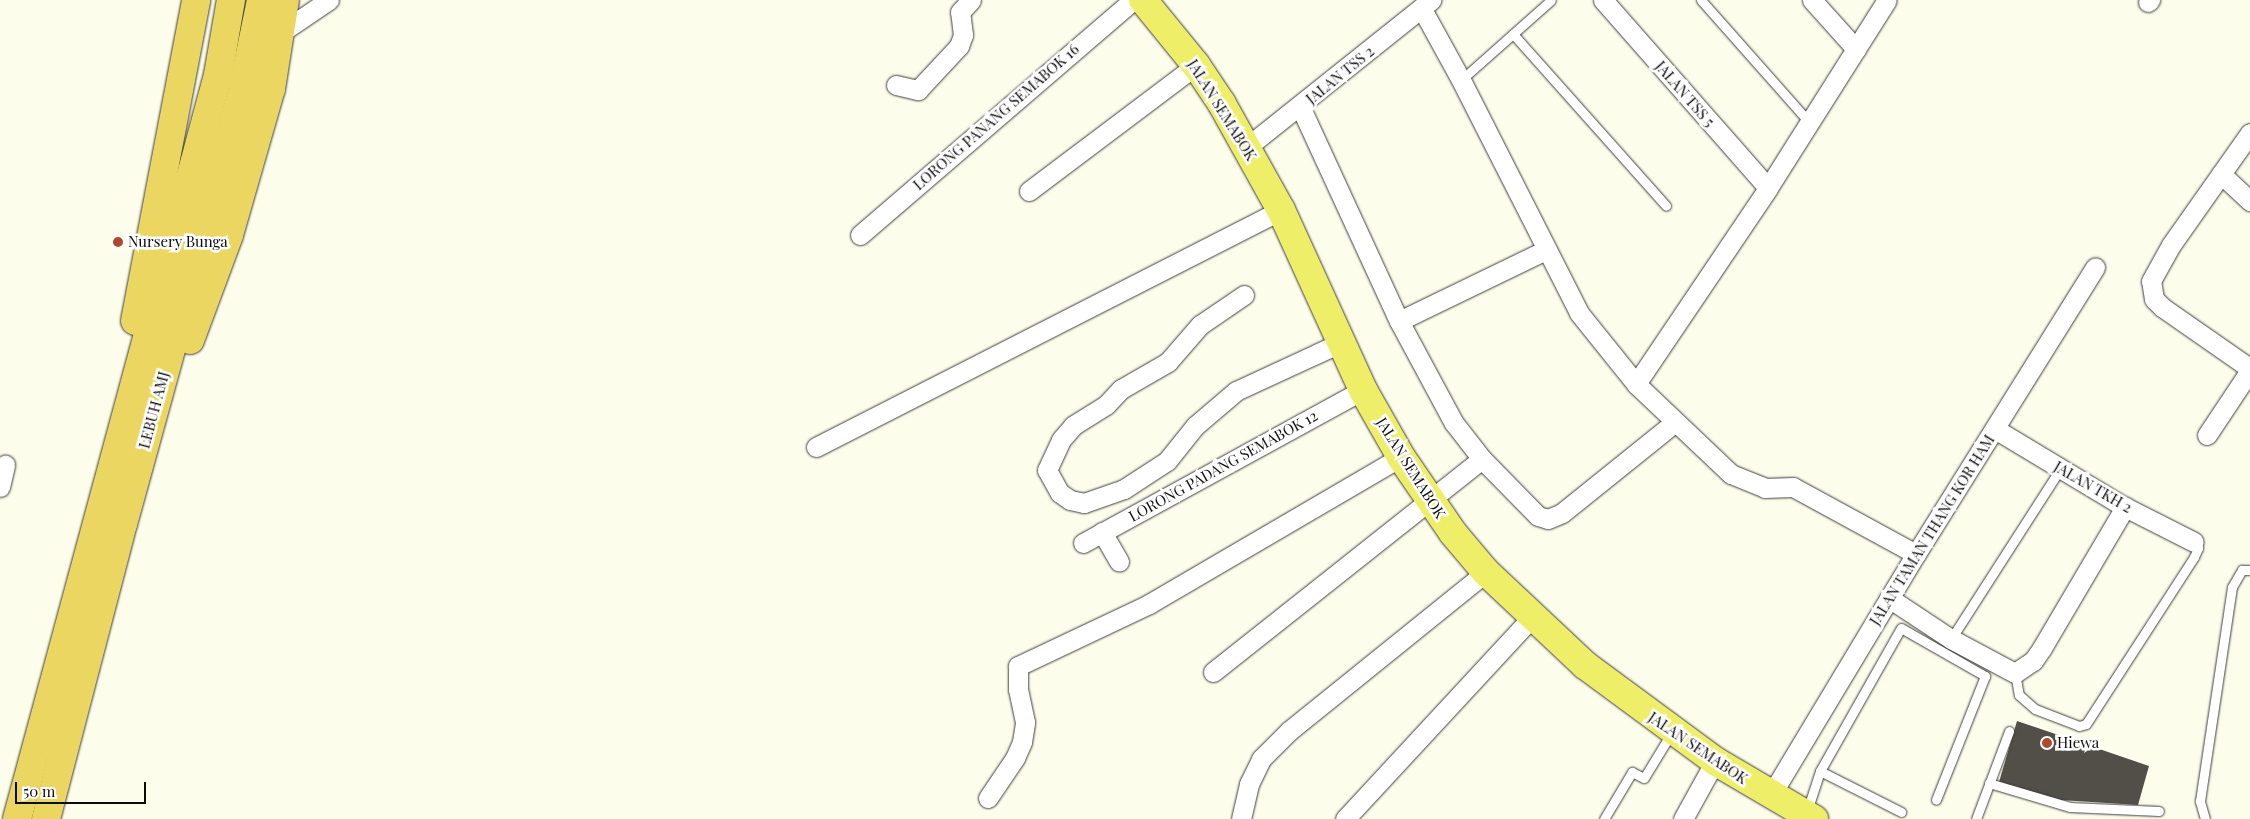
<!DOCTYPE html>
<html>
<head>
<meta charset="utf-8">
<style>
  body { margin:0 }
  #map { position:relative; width:2250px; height:819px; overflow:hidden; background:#fcfdea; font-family:"Playfair Display",serif }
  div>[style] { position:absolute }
  .building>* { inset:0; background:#524f48 }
  .roads { filter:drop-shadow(0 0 1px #3e3e3e) drop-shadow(0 0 1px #3e3e3e) }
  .service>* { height:9px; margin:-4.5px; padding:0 4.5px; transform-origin:4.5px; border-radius:4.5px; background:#fff }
  .minor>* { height:19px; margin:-9.5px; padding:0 9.5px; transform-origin:9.5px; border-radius:9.5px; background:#fff }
  .primary>* { height:28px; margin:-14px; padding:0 14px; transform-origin:14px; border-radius:14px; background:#eeee69 }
  .trunk>* { height:28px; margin:-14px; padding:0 14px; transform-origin:14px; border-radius:14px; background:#ecd662 }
  .dots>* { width:14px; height:14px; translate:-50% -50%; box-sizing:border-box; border:2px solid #fff; border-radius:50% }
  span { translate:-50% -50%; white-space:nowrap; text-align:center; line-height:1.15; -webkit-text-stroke:5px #fff; paint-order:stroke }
  .street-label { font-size:15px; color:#0b0b0b }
  .poi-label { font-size:15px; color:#0b0b0b }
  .left { translate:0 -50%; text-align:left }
  .scale { position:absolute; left:15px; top:782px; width:131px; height:22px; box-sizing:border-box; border:2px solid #0b0b0b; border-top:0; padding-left:6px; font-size:15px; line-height:18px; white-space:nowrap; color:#0b0b0b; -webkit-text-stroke:4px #fff; paint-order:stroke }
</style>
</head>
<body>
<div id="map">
  <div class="building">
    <i style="clip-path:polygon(2017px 721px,2149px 766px,2138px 805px,2060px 800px,1999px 782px)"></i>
  </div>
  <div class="roads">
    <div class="service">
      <i style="left:1701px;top:0;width:163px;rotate:48.5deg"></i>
      <i style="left:1513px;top:34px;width:230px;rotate:48.3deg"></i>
      <i style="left:1461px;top:80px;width:120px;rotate:-41.6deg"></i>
      <i style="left:1951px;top:639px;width:202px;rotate:-57.3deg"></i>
      <i style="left:2015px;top:673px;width:22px;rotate:80deg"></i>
      <i style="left:2019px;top:695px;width:21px;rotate:41deg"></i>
      <i style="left:2035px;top:709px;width:47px;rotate:21.1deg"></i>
      <i style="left:2079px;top:726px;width:7px;rotate:-16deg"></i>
      <i style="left:2086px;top:724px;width:199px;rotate:-57.1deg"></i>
      <i style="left:2194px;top:557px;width:10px;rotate:-66deg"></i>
      <i style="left:2198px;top:548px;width:7px;rotate:-124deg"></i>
      <i style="left:1820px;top:771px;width:91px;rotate:26.8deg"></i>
      <i style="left:1989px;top:783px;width:84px;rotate:16.5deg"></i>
      <i style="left:2070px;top:807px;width:89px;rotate:2.6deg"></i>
      <i style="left:1807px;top:811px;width:42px;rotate:-72deg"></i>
      <i style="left:1820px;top:771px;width:164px;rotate:-60.5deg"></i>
      <i style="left:1901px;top:628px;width:97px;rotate:29.7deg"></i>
      <i style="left:1985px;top:676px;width:133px;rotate:111.6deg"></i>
      <i style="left:1604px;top:819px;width:55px;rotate:-59.2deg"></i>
      <i style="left:1632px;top:772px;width:13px;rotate:27deg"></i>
      <i style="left:1644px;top:778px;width:54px;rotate:-58.7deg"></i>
      <i style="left:1976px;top:819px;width:94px;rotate:-69.4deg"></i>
      <i style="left:2205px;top:819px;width:19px;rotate:-106deg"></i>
      <i style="left:2200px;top:801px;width:216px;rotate:-81.5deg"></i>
      <i style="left:2232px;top:587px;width:20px;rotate:-60deg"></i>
      <i style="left:2242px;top:570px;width:8px"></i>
    </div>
    <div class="minor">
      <i style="left:1603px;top:0;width:250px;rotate:48.7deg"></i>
      <i style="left:1812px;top:0;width:66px;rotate:48.1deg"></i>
      <i style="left:2148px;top:2px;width:3px;rotate:-45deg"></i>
      <i style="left:1422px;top:9px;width:81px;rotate:61.2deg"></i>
      <i style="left:1461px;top:80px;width:261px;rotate:63.1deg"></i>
      <i style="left:1579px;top:313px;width:91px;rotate:51.2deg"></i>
      <i style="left:1636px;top:384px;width:131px;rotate:43.5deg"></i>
      <i style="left:1731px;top:474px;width:37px;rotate:22deg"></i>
      <i style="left:1765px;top:488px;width:28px;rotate:-2deg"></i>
      <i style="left:1793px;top:487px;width:140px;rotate:28.6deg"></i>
      <i style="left:280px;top:33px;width:59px;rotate:-34deg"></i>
      <i style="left:896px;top:85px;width:23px;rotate:13deg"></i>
      <i style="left:918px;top:90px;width:60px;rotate:-47deg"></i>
      <i style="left:959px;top:46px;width:12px;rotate:-70deg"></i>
      <i style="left:963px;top:35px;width:23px;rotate:-97deg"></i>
      <i style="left:960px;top:12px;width:16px;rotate:-47deg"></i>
      <i style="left:1300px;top:106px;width:237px;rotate:65.3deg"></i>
      <i style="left:1399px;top:321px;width:116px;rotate:61.7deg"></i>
      <i style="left:1454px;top:423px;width:46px;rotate:52.1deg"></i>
      <i style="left:1482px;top:459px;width:80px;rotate:45.5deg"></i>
      <i style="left:1538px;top:516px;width:10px;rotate:17deg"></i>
      <i style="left:1548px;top:519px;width:15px;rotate:-23deg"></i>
      <i style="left:1562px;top:513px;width:144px;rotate:-38.8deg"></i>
      <i style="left:1247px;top:147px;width:236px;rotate:-38.6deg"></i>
      <i style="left:2221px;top:174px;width:40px;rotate:43deg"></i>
      <i style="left:1029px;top:191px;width:209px;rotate:-37deg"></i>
      <i style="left:860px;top:235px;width:360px;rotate:-40.7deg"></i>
      <i style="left:1244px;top:295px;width:53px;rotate:145.7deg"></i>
      <i style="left:1200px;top:325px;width:49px;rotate:130.9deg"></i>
      <i style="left:1168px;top:362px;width:54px;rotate:150.1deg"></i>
      <i style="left:1121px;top:389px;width:22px;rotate:133deg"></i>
      <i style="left:1106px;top:405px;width:39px;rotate:148deg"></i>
      <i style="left:1073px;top:426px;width:18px;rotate:131deg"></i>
      <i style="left:1061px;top:440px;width:33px;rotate:115deg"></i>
      <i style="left:1047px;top:470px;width:26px;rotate:61deg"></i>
      <i style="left:1060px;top:493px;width:12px;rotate:35deg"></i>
      <i style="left:1070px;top:500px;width:14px;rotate:12deg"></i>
      <i style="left:1084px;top:503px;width:42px;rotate:-19.3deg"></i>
      <i style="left:1124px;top:489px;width:51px;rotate:-33.1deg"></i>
      <i style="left:1167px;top:461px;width:45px;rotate:-51.3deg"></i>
      <i style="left:1195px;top:426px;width:54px;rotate:-40.5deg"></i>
      <i style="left:1236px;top:391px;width:115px;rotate:-24.8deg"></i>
      <i style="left:1399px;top:321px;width:163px;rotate:-25.8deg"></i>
      <i style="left:1636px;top:384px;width:236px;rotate:-56deg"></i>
      <i style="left:1768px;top:188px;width:222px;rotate:-57.7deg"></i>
      <i style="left:1995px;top:429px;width:152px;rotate:31deg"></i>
      <i style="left:2125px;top:507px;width:77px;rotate:26.9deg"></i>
      <i style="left:2207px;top:435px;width:72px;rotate:-56.3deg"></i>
      <i style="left:2247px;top:375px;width:8px;rotate:-83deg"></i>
      <i style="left:2248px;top:367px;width:105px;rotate:-145.1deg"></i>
      <i style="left:2162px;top:307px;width:11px;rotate:-135deg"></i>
      <i style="left:2154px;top:299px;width:18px;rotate:-99deg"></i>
      <i style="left:2151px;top:281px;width:41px;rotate:-60.9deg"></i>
      <i style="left:2171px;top:245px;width:137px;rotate:-54.8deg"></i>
      <i style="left:816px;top:447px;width:522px;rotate:-27.01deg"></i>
      <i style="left:0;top:487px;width:23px;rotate:-77deg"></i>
      <i style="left:1102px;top:532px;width:34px;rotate:60deg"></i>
      <i style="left:1083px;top:543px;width:319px;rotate:-28.7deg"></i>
      <i style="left:1889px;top:598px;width:74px;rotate:33.5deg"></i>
      <i style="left:1951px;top:639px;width:72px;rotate:28deg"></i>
      <i style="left:2015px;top:673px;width:22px;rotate:-34deg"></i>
      <i style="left:2033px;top:661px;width:16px;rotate:-55deg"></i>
      <i style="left:2042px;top:648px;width:164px;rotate:-59.5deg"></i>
      <i style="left:1213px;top:672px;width:343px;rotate:-38.4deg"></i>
      <i style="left:1771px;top:795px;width:281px;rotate:-59deg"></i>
      <i style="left:1916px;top:554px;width:338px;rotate:-58deg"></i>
      <i style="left:988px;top:798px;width:48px;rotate:-56deg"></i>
      <i style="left:1015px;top:758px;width:17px;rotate:-66deg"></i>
      <i style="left:1022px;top:742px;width:20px;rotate:-81deg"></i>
      <i style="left:1025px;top:722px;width:34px;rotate:-102deg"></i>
      <i style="left:1018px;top:689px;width:23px;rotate:-90deg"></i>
      <i style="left:1018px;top:666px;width:145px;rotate:-25.3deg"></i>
      <i style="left:1149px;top:604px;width:292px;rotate:-30.3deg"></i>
      <i style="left:1241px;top:819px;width:36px;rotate:-77deg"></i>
      <i style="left:1249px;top:784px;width:28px;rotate:-64deg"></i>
      <i style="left:1261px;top:759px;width:40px;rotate:-45deg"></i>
      <i style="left:1289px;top:731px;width:253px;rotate:-38.9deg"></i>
      <i style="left:1345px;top:819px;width:274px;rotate:-47.2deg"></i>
      <i style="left:1683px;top:819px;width:66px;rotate:-61.1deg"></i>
    </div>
    <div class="primary">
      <i style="left:1143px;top:0;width:84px;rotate:50.8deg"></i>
      <i style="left:1196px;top:65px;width:47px;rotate:56.3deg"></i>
      <i style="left:1222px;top:104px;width:121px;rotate:60.9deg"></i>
      <i style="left:1281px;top:210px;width:198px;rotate:65.5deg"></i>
      <i style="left:1363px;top:390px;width:77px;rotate:60.4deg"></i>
      <i style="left:1401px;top:457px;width:92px;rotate:55.6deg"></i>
      <i style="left:1453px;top:533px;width:51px;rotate:49.8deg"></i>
      <i style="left:1486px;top:572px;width:136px;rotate:43.2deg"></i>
      <i style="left:1585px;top:665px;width:162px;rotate:36.4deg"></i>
      <i style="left:1715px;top:761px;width:115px;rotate:30.4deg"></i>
    </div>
    <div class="trunk">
      <i style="left:135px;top:321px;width:327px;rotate:-79.2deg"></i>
      <i style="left:190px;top:340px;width:112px;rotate:-69.6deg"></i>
      <i style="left:229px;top:235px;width:152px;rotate:-74deg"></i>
      <i style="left:271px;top:89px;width:90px;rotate:-81.1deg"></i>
      <i style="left:17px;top:819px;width:771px;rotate:-74.88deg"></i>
      <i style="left:218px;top:75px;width:76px;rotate:-80.2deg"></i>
      <i style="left:46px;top:819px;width:305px;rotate:-75.4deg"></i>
      <i style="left:123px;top:524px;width:452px;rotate:-74.6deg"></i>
      <i style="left:243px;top:88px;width:90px;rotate:-78.4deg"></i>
    </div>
  </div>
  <div class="dots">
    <i style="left:118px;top:242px;background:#af482e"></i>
    <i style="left:2047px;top:743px;background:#af482e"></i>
  </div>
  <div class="street-label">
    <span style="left:1340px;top:75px;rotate:-39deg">JALAN TSS 2</span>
    <span style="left:1685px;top:94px;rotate:49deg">JALAN TSS 5</span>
    <span style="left:1222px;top:110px;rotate:58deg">JALAN SEMABOK</span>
    <span style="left:996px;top:117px;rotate:-41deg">LORONG PANANG SEMABOK 16</span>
    <span style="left:154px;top:410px;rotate:-75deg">LEBUH AMJ</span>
    <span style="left:1223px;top:466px;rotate:-29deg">LORONG PADANG SEMABOK 12</span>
    <span style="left:1411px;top:468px;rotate:58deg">JALAN SEMABOK</span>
    <span style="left:2093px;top:487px;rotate:30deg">JALAN TKH 2</span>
    <span style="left:1932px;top:530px;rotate:-58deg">JALAN TAMAN THANG KOR HAM</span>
    <span style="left:1698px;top:748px;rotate:34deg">JALAN SEMABOK</span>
  </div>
  <div class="poi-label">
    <span class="left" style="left:128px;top:242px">Nursery Bunga</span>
    <span class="left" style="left:2057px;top:743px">Hiewa</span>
  </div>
  <div class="scale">50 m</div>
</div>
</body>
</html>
